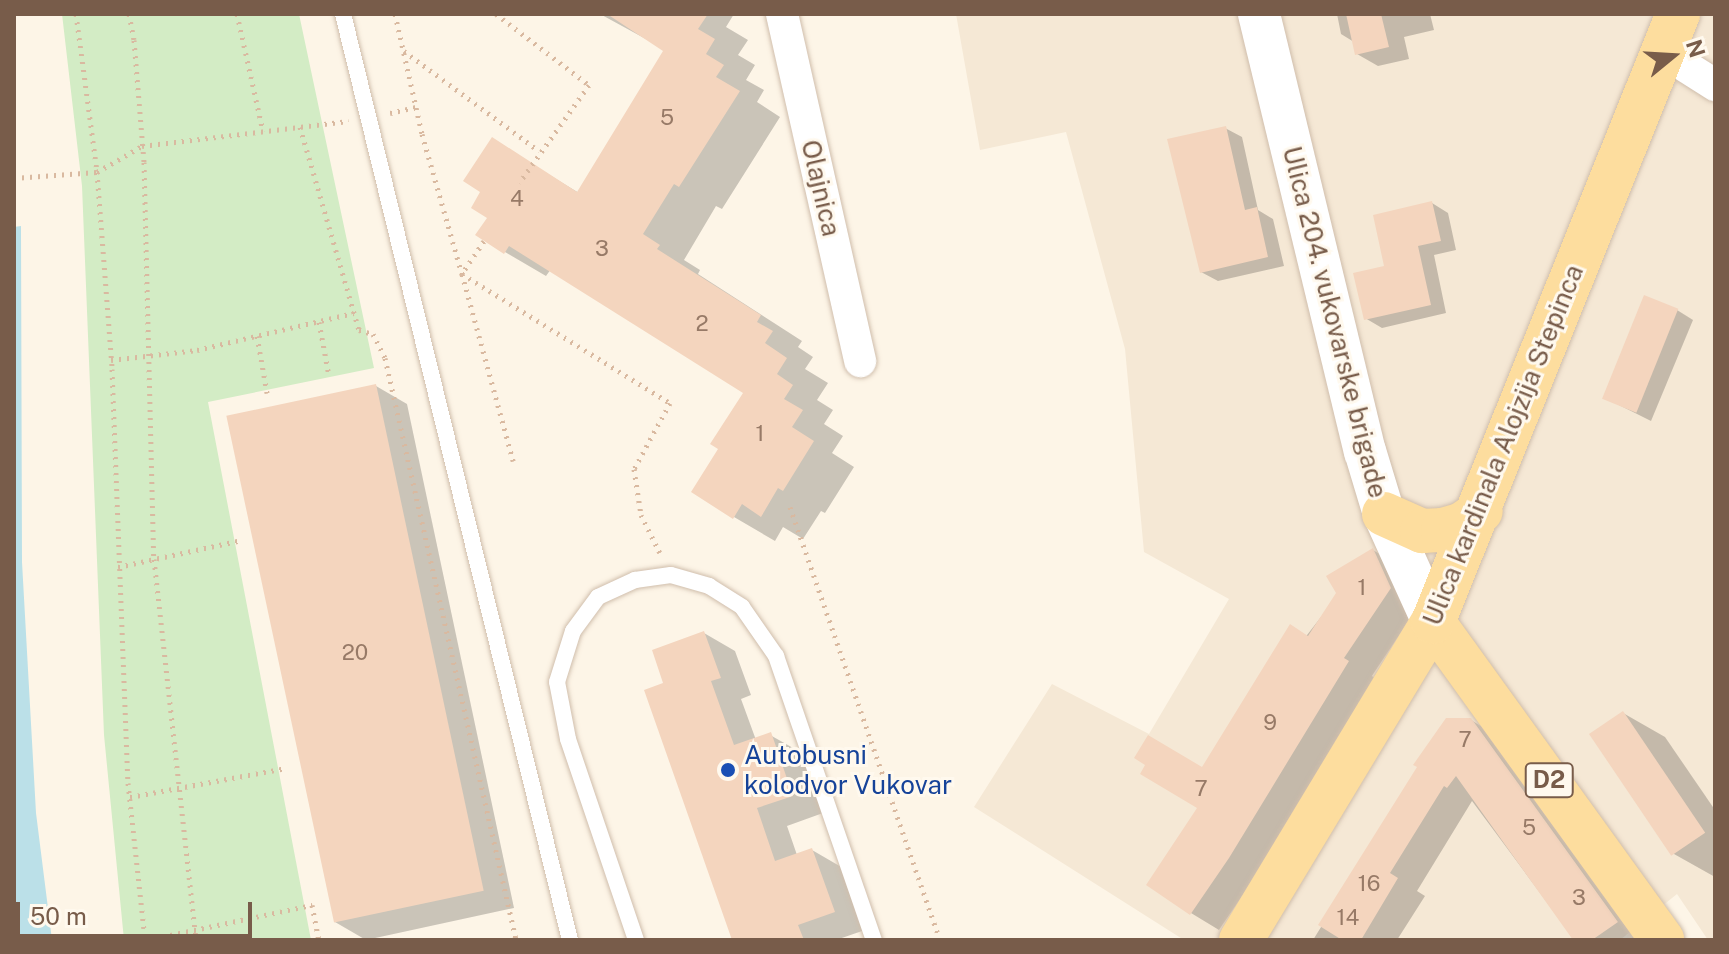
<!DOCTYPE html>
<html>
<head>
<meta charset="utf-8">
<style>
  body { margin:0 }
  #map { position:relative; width:1729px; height:954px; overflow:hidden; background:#fdf5e7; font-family:"Public Sans",sans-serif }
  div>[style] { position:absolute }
  .residential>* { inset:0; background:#f5e8d5 }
  .green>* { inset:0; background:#d3ecc5 }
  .water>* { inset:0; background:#bbe0e8 }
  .shadow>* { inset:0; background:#0003 }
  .building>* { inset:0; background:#f4d5be; transform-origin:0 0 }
  .path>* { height:5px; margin-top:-2.5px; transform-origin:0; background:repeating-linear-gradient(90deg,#d9b9a0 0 2px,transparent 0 8px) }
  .roads { filter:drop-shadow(0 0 2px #d0beac) drop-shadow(0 0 2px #d0beac) }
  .service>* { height:16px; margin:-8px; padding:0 8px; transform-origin:8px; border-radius:8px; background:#fff }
  .minor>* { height:32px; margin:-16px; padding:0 16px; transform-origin:16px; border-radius:16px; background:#fff }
  .tertiary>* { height:42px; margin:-21px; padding:0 21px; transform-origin:21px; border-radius:21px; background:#fff }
  .primary>* { height:44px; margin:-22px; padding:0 22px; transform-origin:22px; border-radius:22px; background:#fddd9e }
  .dots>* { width:22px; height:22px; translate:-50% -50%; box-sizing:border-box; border:4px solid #fff9ee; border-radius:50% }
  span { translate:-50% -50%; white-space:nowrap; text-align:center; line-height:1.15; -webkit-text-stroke:6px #fff9ee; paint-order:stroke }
  .number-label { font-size:22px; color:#977a67 }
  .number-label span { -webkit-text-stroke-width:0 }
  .shield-label span { padding:2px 6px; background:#fff9ee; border:2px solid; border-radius:6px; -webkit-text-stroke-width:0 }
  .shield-label { font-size:24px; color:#785c4a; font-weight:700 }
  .street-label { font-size:26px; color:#785c4a }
  .transit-label { font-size:26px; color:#164399 }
  .left { translate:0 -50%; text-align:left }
  .frame { position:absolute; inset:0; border:16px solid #785c4a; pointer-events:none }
  .north { position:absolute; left:1633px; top:16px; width:80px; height:80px; -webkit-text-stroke:6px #fff9ee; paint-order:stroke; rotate:72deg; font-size:22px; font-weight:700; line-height:32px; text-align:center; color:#785c4a }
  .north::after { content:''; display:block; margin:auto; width:28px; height:36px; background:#785c4a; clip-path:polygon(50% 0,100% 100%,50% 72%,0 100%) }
  .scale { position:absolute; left:16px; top:902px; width:236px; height:36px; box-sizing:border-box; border:4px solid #785c4a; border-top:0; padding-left:10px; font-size:24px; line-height:28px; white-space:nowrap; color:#785c4a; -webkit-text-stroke:6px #fff9ee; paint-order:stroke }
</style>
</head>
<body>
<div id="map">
  <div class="residential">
    <i style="clip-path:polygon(956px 14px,1715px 14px,1715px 940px,1708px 940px,1677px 894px,1620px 940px,1184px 940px,974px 807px,1052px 684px,1149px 734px,1229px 599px,1144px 552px,1125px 349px,1066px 132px,980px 150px)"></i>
  </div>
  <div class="green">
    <i style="clip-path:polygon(62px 14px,299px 14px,374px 368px,208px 402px,311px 940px,124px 940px,104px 735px,82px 186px)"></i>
  </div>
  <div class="water">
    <i style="clip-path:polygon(21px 226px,22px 562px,36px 813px,52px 940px,14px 940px,14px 227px)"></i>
  </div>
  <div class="shadow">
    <i style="clip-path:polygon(600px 14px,734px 14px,726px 27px,748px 40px,738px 55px,755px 65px,746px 80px,764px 90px,757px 102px,780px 117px,722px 209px,716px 206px,684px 260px,700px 270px,698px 274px,802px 341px,798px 347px,813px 357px,805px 369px,828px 383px,817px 400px,833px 410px,824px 424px,843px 436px,832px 453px,854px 467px,825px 513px,821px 511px,803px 539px,783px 527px,775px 541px,734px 517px,721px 449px,746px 392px,551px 269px,546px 276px,505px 252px,490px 217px,483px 192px,492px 140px,579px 193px,666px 50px)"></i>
    <i style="clip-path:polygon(1337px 14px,1430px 14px,1434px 30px,1404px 37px,1409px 59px,1378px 66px,1357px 54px,1354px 42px,1341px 34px)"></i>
    <i style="clip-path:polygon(1225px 128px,1242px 137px,1258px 210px,1273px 219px,1284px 266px,1218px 281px,1201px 272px)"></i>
    <i style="clip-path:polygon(1432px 203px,1448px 213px,1456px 250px,1434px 255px,1446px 313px,1382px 328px,1365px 318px,1387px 267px)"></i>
    <i style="clip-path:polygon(1677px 310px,1693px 320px,1651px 421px,1605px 398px)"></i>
    <i style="clip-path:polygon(376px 386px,407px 404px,514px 908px,366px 940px,335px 922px)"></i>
    <i style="clip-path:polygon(1373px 550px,1401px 567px,1419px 605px,1372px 676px,1376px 679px,1257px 874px,1219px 930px,1191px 913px,1203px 769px)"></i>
    <i style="clip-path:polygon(704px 633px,735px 651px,751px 695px,741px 699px,756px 740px,770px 735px,802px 753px,823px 813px,787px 826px,797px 855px,812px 850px,843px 868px,865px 930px,836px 940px,734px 940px,666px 685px)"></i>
    <i style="clip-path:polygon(1623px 713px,1665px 737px,1715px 810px,1715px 877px,1674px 854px)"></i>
    <i style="clip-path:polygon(1471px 720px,1499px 737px,1642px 940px,1575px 940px,1472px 801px,1417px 891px,1425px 896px,1397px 940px,1313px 940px,1420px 767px)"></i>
  </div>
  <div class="building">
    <i style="clip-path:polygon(607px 14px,708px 14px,698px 29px,715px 39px,706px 54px,724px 65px,716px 77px,740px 91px,679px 187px,674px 184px,643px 234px,660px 245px,657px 249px,761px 315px,757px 322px,773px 331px,765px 343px,787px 358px,777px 374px,793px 385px,784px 399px,803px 410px,792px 427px,814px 441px,783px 491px,778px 488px,761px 517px,742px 504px,733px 519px,691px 492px,718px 449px,710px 444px,743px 393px,509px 246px,504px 254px,475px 235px,487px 218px,471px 208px,480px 192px,463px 181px,492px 137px,577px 192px,663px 51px)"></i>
    <i style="clip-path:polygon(1346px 14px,1381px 14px,1389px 47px,1355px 55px)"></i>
    <i style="clip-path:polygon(1226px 126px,1245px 210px,1257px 207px,1268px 257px,1200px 273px,1167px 139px)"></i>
    <i style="clip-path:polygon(1432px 201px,1441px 241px,1418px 246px,1431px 305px,1364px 320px,1353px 273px,1384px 266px,1373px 215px)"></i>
    <i style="left:1644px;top:295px;width:37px;height:112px;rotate:22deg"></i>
    <i style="left:376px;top:384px;width:518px;height:153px;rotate:78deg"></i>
    <i style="clip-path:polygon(1373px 548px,1391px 588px,1344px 658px,1349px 661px,1229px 858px,1190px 915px,1146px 885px,1197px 808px,1140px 774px,1145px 765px,1134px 758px,1148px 735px,1202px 767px,1290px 624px,1308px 636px,1336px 593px,1326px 576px)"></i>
    <i style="clip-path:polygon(704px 631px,721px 678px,711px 681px,734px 745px,771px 732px,793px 796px,757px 808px,775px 861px,812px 848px,835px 912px,798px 925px,804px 940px,732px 940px,644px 690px,663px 683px,652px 650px)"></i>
    <i style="left:1623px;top:711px;width:147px;height:41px;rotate:56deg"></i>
    <i style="clip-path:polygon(1446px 718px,1471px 718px,1618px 922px,1592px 940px,1573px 940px,1456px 776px,1447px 788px,1444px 786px,1390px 873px,1398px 878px,1361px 940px,1342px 940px,1318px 925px,1417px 767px,1413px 765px)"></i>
  </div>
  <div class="path">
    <i style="left:76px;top:14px;width:159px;rotate:82.4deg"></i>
    <i style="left:97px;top:172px;width:198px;rotate:85.6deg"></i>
    <i style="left:112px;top:369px;width:414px;rotate:87.8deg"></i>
    <i style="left:128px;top:783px;width:158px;rotate:83.8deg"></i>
    <i style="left:129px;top:14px;width:26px;rotate:79deg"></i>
    <i style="left:134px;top:40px;width:122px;rotate:85.3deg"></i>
    <i style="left:144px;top:162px;width:397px;rotate:88.6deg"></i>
    <i style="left:154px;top:559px;width:383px;rotate:83.7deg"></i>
    <i style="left:237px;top:14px;width:120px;rotate:77.5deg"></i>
    <i style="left:395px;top:14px;width:123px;rotate:77.3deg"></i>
    <i style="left:422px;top:134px;width:146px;rotate:74.1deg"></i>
    <i style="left:462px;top:274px;width:245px;rotate:31.8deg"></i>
    <i style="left:670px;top:403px;width:75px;rotate:118.6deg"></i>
    <i style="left:634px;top:469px;width:47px;rotate:81.3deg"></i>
    <i style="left:641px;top:515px;width:42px;rotate:63.4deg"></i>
    <i style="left:496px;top:14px;width:117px;rotate:37.4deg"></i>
    <i style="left:589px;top:85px;width:120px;rotate:125.5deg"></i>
    <i style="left:404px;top:51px;width:168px;rotate:36.5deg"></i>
    <i style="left:390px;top:113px;width:27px;rotate:-13deg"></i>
    <i style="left:300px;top:127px;width:211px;rotate:73.8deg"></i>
    <i style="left:359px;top:330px;width:15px;rotate:16deg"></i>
    <i style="left:373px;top:334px;width:27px;rotate:63deg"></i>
    <i style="left:385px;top:358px;width:597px;rotate:77.31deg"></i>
    <i style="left:14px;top:178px;width:83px;rotate:-4.1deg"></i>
    <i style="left:97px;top:172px;width:52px;rotate:-30deg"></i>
    <i style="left:142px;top:146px;width:208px;rotate:-6.9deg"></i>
    <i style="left:484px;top:241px;width:40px;rotate:124deg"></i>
    <i style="left:462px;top:274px;width:194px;rotate:74.7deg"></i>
    <i style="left:319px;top:322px;width:55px;rotate:79.5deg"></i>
    <i style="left:257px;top:336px;width:58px;rotate:80deg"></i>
    <i style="left:111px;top:360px;width:87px;rotate:-6.6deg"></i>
    <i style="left:197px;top:350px;width:161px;rotate:-13.3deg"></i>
    <i style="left:790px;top:507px;width:458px;rotate:70.9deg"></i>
    <i style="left:118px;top:567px;width:127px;rotate:-12.3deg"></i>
    <i style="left:130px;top:797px;width:159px;rotate:-10.5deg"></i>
    <i style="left:147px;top:940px;width:169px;rotate:-12deg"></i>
    <i style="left:312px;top:905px;width:36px;rotate:79deg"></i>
  </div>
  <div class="roads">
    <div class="service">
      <i style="left:343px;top:14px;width:953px;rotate:76.23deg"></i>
      <i style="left:636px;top:940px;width:212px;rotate:-108.7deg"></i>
      <i style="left:568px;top:739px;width:58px;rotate:-100.9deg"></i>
      <i style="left:557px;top:682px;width:53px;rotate:-72.6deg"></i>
      <i style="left:573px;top:631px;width:42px;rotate:-53.7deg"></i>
      <i style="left:598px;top:597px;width:41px;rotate:-24.7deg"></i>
      <i style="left:635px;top:580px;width:36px;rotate:-8deg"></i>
      <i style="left:671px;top:575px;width:40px;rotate:16deg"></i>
      <i style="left:709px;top:586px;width:39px;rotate:32deg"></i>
      <i style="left:742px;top:607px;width:60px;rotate:55.2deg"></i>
      <i style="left:776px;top:656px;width:300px;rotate:71deg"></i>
    </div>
    <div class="minor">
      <i style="left:782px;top:14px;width:356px;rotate:77.3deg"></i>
      <i style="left:1663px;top:52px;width:62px;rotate:32.4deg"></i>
    </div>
    <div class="tertiary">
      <i style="left:1259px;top:14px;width:450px;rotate:76.4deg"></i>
      <i style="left:1365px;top:451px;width:66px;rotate:73.2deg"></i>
      <i style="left:1384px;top:514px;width:119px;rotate:65.6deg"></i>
    </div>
    <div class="primary">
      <i style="left:1384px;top:514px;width:42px;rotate:24.1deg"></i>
      <i style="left:1422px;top:531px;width:21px;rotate:-3deg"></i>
      <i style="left:1443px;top:530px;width:19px;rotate:-16deg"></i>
      <i style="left:1461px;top:525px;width:24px;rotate:-35deg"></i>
      <i style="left:1433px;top:622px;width:392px;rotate:54.2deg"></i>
      <i style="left:1241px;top:940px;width:371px;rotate:-58.9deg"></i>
      <i style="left:1433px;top:622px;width:656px;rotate:-68.05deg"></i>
    </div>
  </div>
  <div class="dots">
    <i style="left:728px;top:770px;background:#1a4fb4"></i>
  </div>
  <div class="number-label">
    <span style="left:667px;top:118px">5</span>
    <span style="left:517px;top:199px">4</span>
    <span style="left:602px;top:249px">3</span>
    <span style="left:702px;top:324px">2</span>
    <span style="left:760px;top:434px">1</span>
    <span style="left:1362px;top:588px">1</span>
    <span style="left:355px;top:653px">20</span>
    <span style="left:1270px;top:723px">9</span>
    <span style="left:1465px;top:740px">7</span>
    <span style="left:1201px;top:789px">7</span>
    <span style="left:1529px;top:828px">5</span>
    <span style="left:1369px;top:884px">16</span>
    <span style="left:1579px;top:898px">3</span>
    <span style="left:1348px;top:918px">14</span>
  </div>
  <div class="shield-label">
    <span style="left:1549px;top:780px">D2</span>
  </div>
  <div class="street-label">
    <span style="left:821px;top:188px;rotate:77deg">Olajnica</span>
    <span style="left:1335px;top:322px;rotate:76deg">Ulica 204. vukovarske brigade</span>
    <span style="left:1503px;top:445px;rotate:-68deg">Ulica kardinala Alojzija Stepinca</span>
  </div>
  <div class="transit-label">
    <span class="left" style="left:744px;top:770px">Autobusni<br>kolodvor Vukovar</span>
  </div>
  <div class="frame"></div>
  <div class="north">N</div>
  <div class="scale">50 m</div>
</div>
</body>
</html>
